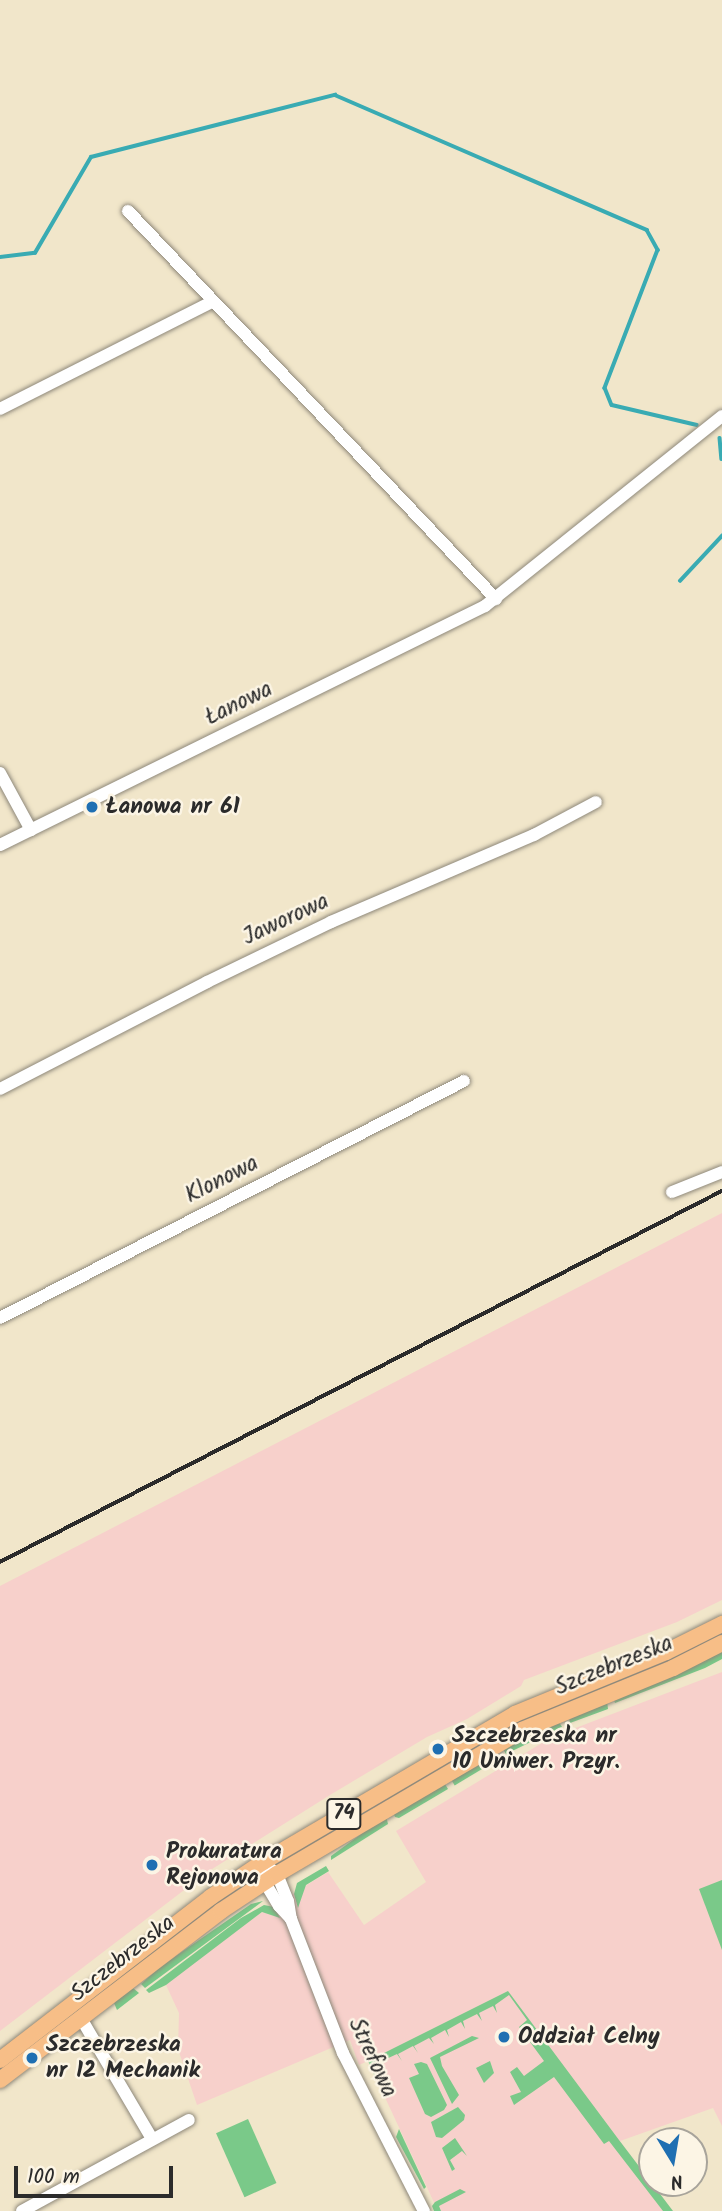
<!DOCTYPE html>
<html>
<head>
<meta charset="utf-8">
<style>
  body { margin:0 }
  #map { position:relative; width:722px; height:2211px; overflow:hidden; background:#f1e6ca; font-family:Kalam,sans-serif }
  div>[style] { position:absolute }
  .built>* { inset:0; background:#f7d0cb }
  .green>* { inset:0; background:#7ac989; transform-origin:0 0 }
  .stream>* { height:3.5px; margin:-1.75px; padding:0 1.75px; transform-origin:1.75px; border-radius:1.75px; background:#39abb3 }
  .roads { filter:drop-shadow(0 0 2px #8e887a) drop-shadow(0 0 2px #8e887a) }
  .minor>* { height:12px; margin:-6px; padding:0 6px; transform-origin:6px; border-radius:6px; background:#fff }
  .major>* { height:16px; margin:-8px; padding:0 8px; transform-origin:8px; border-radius:8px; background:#f7be87 }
  .rail>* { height:3.5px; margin:-1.75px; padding:0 1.75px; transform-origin:1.75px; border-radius:1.75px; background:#2b2b2b }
  .dots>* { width:19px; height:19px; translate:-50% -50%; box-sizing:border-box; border:4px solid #fcf5e5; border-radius:50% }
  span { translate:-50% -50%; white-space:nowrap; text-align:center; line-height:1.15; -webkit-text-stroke:5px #fcf5e5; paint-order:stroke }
  .shield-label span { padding:2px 5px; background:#fcf5e5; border:2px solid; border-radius:5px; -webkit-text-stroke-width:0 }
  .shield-label { font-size:21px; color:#2b2b2b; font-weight:700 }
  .street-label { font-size:23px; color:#2b2b2b }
  .poi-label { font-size:23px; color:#2b2b2b; font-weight:700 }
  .left { translate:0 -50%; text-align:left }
  .north { position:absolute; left:638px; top:2127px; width:70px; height:70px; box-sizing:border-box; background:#fcf5e5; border:2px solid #a8a49b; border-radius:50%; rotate:169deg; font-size:19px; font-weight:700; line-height:28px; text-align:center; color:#2b2b2b }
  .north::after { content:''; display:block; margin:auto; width:24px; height:32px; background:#1f6fb2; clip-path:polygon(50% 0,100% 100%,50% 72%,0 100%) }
  .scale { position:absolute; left:14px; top:2166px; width:159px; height:32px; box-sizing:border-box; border:4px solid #2b2b2b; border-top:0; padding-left:9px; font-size:21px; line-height:24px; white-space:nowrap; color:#2b2b2b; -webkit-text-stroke:5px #fcf5e5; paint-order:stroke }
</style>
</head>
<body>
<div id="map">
  <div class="built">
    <i style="clip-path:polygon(722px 1213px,722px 1600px,677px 1622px,524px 1680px,521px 1686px,467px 1719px,427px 1737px,330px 1795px,209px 1871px,0 2031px,0 1586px)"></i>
    <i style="clip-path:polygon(722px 1672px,722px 2126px,713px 2108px,620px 2141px,673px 2211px,438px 2211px,368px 2061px,359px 2065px,350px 2040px,197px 2105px,178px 2049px,179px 2013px,166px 1985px,187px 1967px,258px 1915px,328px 1872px,364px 1925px,426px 1882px,396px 1831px,552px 1737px)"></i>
  </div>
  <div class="green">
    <i style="clip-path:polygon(722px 1651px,722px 1659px,705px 1668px,615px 1703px,613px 1698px)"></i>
    <i style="clip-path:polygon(607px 1701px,608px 1709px,570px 1723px,569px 1718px)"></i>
    <i style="clip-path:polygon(559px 1722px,562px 1727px,506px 1754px,503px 1749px,528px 1734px)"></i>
    <i style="left:497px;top:1753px;width:6px;height:53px;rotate:59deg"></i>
    <i style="clip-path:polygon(445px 1784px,448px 1789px,399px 1818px,395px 1817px,393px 1812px)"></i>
    <i style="clip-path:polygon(386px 1816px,388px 1824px,331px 1860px,331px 1856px)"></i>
    <i style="clip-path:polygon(326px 1866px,329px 1871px,306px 1885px,298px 1908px,294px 1894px,297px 1883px)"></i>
    <i style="clip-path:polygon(722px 1880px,722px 1950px,699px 1889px)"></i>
    <i style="clip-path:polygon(263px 1901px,145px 1988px,141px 1984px,160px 1967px,251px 1904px)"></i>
    <i style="clip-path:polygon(264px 1905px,274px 1907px,280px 1918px,262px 1912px,166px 1985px,149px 1993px,146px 1990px,241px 1918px)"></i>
    <i style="clip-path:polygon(133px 1988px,139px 1993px,117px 2010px,114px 2003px)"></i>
    <i style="clip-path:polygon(508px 1991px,619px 2140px,673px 2211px,663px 2211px,609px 2141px,604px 2144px,554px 2077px,514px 2105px,510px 2096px,521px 2092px,510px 2072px,517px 2067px,524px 2076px,544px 2061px,519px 2027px,527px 2020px,509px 1995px,495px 2005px,497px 2013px,493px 2006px,479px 2013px,482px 2021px,477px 2014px,463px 2021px,465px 2029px,461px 2022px,447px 2030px,449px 2037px,445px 2030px,431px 2038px,434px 2044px,429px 2038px,414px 2046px,418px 2053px,413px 2046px,398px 2054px,402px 2061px,397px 2054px,382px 2061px,385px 2071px,375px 2077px,368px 2061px)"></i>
    <i style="clip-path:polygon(472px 2036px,479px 2038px,440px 2057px,442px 2066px,459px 2095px,452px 2104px,430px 2058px)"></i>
    <i style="clip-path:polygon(490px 2061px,494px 2073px,484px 2083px,476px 2068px)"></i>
    <i style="clip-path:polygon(421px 2062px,427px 2064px,447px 2105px,444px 2110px,431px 2117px,425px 2114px,409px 2078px,419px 2074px,414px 2064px)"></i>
    <i style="clip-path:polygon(458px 2107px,465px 2115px,464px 2120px,442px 2138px,436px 2137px,431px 2122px)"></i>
    <i style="left:248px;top:2119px;width:70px;height:35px;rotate:66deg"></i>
    <i style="clip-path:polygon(399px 2129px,426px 2187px,424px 2189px,396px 2137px)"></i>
    <i style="clip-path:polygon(455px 2138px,467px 2156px,462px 2151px,450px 2160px,455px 2169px,452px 2171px,442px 2148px)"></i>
    <i style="clip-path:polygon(460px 2189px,466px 2192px,439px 2206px,441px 2211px,434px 2211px,432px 2206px,435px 2202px)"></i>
  </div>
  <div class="stream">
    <i style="left:0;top:257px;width:35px;rotate:-7deg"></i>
    <i style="left:35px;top:253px;width:111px;rotate:-59.7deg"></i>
    <i style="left:91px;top:157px;width:252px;rotate:-14.3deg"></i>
    <i style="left:335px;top:95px;width:340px;rotate:23.4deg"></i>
    <i style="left:647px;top:230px;width:23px;rotate:61deg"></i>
    <i style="left:658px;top:250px;width:148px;rotate:111deg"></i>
    <i style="left:605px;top:388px;width:18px;rotate:68deg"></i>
    <i style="left:612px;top:405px;width:87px;rotate:13.2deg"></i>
    <i style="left:720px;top:438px;width:21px;rotate:85deg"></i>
    <i style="left:680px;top:581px;width:62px;rotate:-47deg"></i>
  </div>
  <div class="roads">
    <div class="minor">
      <i style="left:128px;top:211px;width:535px;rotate:46.52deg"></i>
      <i style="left:0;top:409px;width:237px;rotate:-26.8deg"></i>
      <i style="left:0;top:773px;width:65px;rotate:61.5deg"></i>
      <i style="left:0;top:845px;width:541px;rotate:-26.23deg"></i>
      <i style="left:485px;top:606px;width:304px;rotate:-38.7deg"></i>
      <i style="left:0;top:1089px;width:233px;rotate:-27.3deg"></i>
      <i style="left:207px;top:982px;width:138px;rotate:-25.8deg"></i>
      <i style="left:331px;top:922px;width:221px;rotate:-23.2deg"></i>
      <i style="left:534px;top:835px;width:70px;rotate:-28deg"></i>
      <i style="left:672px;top:1192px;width:54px;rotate:-21.8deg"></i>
      <i style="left:0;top:1318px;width:521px;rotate:-27.06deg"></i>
      <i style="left:263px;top:1862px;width:19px;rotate:87deg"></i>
      <i style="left:264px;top:1881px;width:29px;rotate:59deg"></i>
      <i style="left:279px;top:1906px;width:18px;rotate:47deg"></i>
      <i style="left:271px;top:1869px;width:8px;rotate:40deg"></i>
      <i style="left:277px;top:1874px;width:29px;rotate:68deg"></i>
      <i style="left:288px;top:1901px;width:18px;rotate:81deg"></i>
      <i style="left:291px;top:1919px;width:144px;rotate:68.8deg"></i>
      <i style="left:343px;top:2053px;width:178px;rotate:62.9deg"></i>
      <i style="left:82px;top:2020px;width:138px;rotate:59.5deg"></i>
      <i style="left:22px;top:2211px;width:190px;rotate:-28.6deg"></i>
    </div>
    <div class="major">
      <i style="left:0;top:2060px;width:267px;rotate:-37.7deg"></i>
      <i style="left:211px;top:1897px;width:63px;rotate:-33.9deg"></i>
      <i style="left:263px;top:1862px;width:292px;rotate:-30.4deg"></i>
      <i style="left:515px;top:1714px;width:163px;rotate:-22.3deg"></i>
      <i style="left:666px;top:1652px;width:63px;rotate:-26.6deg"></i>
      <i style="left:0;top:2080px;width:278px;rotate:-37.4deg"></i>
      <i style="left:221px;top:1911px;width:67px;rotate:-33.5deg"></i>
      <i style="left:277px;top:1874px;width:284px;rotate:-30.4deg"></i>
      <i style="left:522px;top:1730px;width:163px;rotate:-22.3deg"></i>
      <i style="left:673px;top:1668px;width:55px;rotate:-27deg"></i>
    </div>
  </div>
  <div class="rail">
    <i style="left:0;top:1562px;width:812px;rotate:-27.2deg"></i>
  </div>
  <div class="dots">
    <i style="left:92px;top:807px;background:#1f6fb2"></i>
    <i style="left:438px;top:1749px;background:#1f6fb2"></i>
    <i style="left:152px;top:1865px;background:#1f6fb2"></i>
    <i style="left:504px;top:2037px;background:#1f6fb2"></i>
    <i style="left:32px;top:2058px;background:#1f6fb2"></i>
  </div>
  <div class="shield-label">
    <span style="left:344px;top:1814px">74</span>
  </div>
  <div class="street-label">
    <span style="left:239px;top:704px;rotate:-26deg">Łanowa</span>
    <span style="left:286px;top:920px;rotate:-25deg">Jaworowa</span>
    <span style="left:222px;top:1180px;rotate:-27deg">Klonowa</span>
    <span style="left:614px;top:1666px;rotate:-22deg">Szczebrzeska</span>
    <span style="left:123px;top:1959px;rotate:-38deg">Szczebrzeska</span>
    <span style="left:372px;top:2058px;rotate:65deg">Strefowa</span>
  </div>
  <div class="poi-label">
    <span class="left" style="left:106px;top:807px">Łanowa nr 61</span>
    <span class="left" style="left:452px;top:1749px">Szczebrzeska nr<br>10 Uniwer. Przyr.</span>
    <span class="left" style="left:166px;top:1865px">Prokuratura<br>Rejonowa</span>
    <span class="left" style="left:518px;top:2037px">Oddział Celny</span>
    <span class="left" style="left:46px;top:2058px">Szczebrzeska<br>nr 12 Mechanik</span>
  </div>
  <div class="north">N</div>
  <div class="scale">100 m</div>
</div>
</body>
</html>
